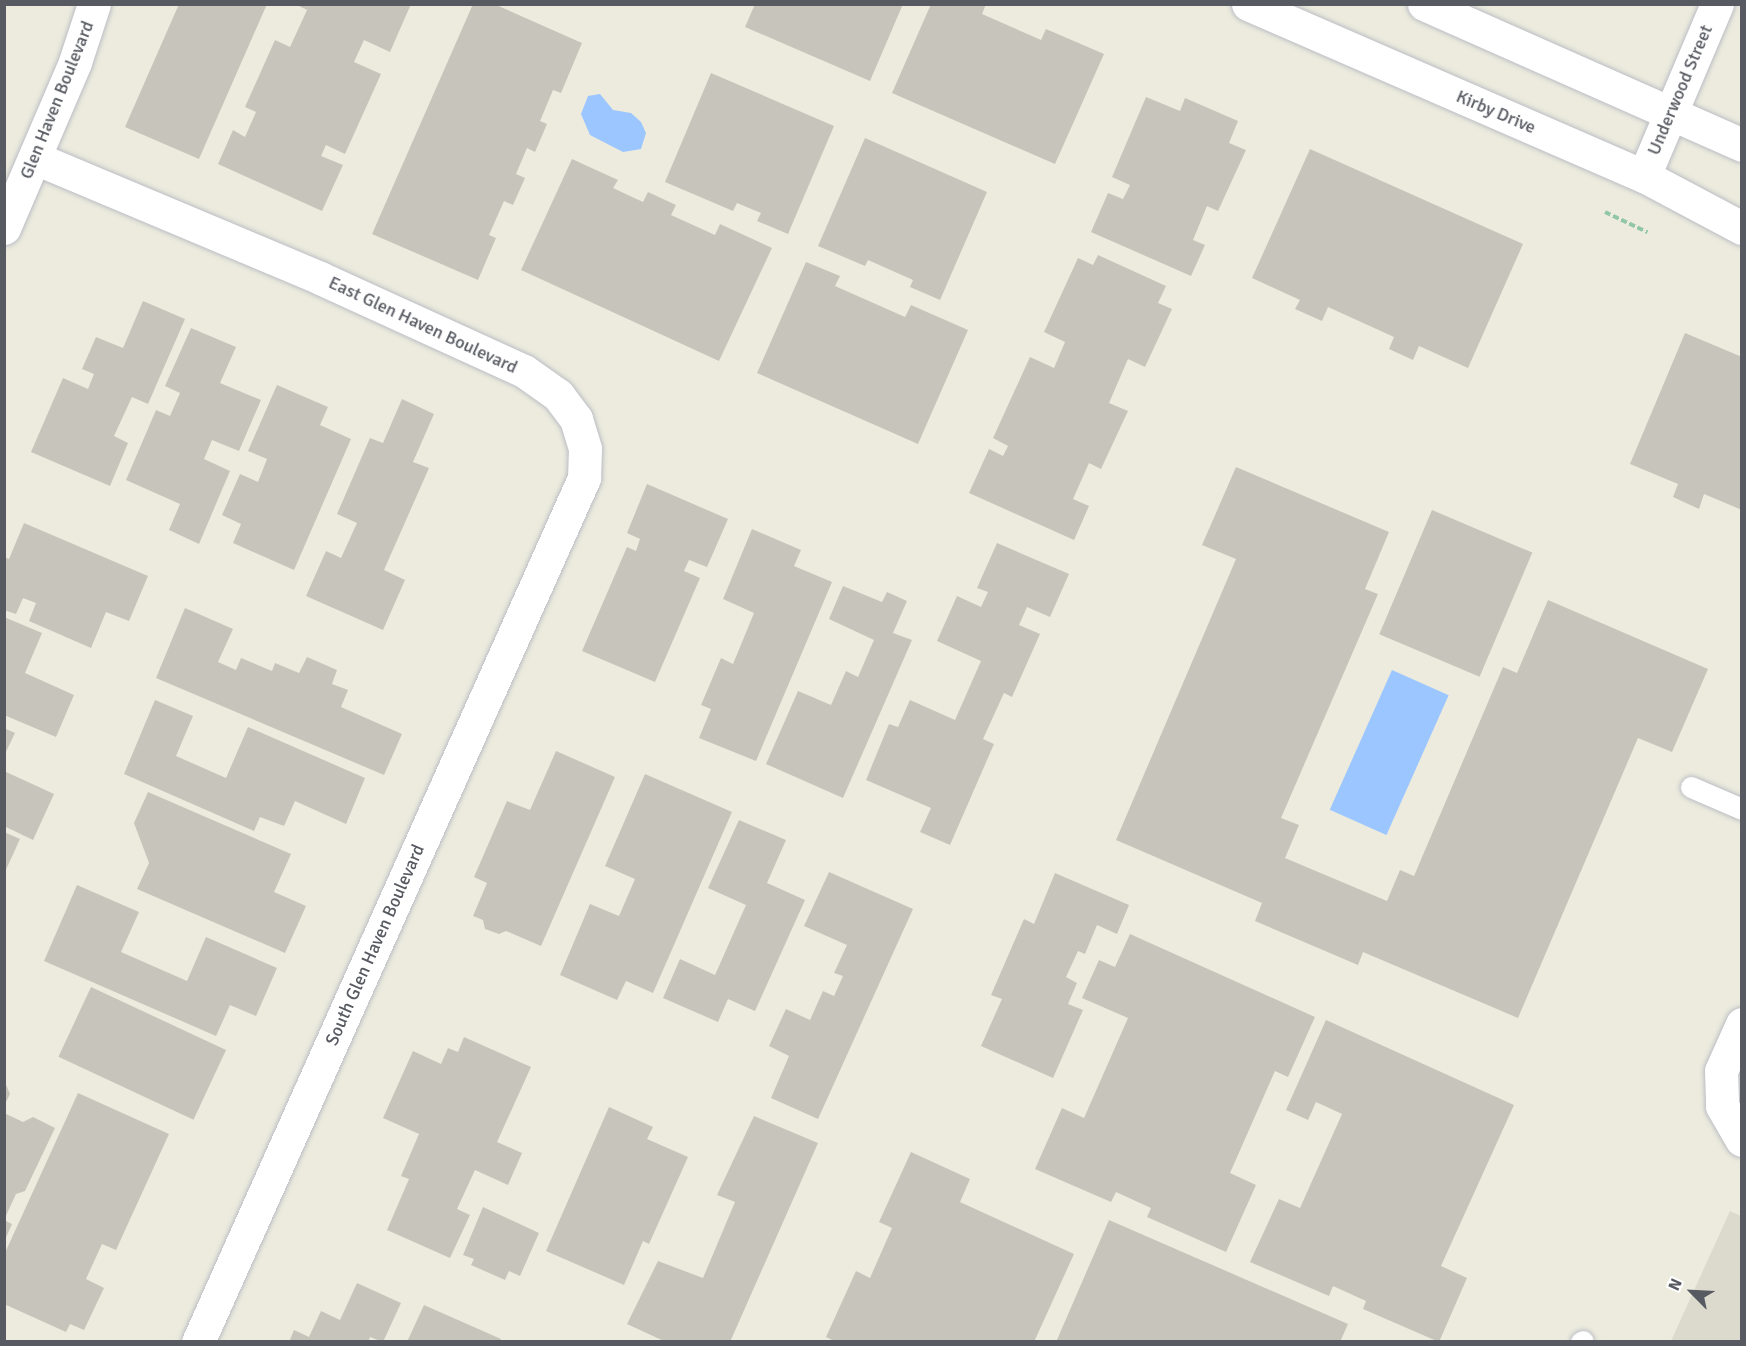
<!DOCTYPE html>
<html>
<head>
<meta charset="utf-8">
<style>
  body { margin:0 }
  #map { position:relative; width:1746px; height:1346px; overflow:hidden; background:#ecebde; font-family:Signika,sans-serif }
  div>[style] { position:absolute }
  .education>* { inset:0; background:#dbdacd }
  .water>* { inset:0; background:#9bc6ff; transform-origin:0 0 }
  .building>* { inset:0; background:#c7c5bb; transform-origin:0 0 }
  .path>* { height:4px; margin-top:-2px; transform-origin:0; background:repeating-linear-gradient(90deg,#91c7a8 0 6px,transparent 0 9px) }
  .roads { filter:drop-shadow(0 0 2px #bbbdc4) drop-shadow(0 0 2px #bbbdc4) }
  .service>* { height:21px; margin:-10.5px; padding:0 10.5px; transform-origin:10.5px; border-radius:10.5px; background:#fff }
  .minor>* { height:33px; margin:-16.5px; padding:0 16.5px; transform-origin:16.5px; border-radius:16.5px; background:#fff }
  .secondary>* { height:33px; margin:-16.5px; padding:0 16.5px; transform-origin:16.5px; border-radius:16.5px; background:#fff }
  span { translate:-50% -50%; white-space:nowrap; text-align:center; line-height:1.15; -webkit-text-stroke:4.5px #fff; paint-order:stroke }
  .street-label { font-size:18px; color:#575a61 }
  .frame { position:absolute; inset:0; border:6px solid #575a61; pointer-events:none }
  .north { position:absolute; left:1662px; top:1262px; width:60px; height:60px; -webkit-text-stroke:4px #fff; paint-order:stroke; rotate:294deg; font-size:16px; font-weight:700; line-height:24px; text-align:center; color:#575a61 }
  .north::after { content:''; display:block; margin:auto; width:21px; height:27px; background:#575a61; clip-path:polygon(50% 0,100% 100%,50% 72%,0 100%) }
</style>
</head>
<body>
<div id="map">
  <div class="education">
    <i style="clip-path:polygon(1730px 1211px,1741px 1216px,1741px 1341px,1671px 1341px)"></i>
  </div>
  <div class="water">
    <i style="clip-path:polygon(600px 94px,613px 110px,631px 113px,641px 122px,646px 133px,641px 149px,623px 152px,590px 135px,581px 114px,588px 96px)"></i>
    <i style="left:1392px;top:670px;width:62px;height:153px;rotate:24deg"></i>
  </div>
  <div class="building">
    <i style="clip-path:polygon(179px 4px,267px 4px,199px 159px,125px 127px)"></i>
    <i style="clip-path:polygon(295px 4px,411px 4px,390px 52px,364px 40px,354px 62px,381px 74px,345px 154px,326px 145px,321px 156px,343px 165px,322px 211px,218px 164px,233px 130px,245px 137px,256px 112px,245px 107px,275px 40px,290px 47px,307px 10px)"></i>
    <i style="clip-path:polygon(473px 4px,494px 4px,582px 43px,561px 93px,553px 90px,540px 121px,547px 124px,535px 152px,527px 148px,516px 174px,525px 178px,513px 205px,504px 201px,489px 235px,496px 238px,478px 280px,372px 234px)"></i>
    <i style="clip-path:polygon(755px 4px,903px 4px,870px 81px,745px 27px)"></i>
    <i style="clip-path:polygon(931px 4px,986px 4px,982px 14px,1041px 40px,1046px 29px,1104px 54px,1055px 164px,892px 93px)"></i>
    <i style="clip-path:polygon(711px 73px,834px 126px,788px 234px,757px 221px,761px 213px,737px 203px,733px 211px,665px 182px)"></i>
    <i style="clip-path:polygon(1146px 97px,1180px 111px,1185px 98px,1238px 121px,1229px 143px,1246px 150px,1218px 211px,1207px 206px,1193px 240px,1205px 245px,1191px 276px,1091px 232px,1108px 193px,1123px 199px,1130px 185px,1112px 177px)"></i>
    <i style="clip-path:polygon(865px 138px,987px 192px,940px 300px,910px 287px,913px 280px,868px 260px,865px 266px,818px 246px)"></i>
    <i style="clip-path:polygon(1310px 149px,1523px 244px,1468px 368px,1419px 346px,1413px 360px,1389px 349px,1394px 337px,1328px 307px,1322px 321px,1295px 309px,1300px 300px,1252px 278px)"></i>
    <i style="clip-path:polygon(572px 159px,618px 180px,613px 188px,643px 202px,648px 192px,676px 205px,671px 215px,715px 235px,720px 224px,772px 248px,719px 361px,521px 270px)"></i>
    <i style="clip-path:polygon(1098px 255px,1166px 286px,1158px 303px,1172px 309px,1145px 367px,1128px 359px,1109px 403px,1128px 411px,1101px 469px,1089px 463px,1073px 499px,1089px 506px,1074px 540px,969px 493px,989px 449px,1003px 456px,1008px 446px,993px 438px,1030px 357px,1054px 368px,1065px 342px,1044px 332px,1078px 258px,1093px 265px)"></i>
    <i style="clip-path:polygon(806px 262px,840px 276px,835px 286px,905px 317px,911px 305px,968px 330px,918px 444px,757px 373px)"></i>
    <i style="clip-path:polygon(143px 301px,185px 319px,148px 404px,132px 397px,114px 436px,128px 443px,110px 486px,31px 452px,63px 378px,88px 389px,94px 374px,82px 369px,96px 337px,123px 348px)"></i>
    <i style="clip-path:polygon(191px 328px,236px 347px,220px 383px,261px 400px,239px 451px,212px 440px,204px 459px,230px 471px,199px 544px,169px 530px,180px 504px,126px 480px,156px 410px,170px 416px,180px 393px,165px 386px)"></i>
    <i style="clip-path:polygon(1685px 333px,1742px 357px,1742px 510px,1704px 494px,1699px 509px,1673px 497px,1678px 484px,1630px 464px)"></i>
    <i style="clip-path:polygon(277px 385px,328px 407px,320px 425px,351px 439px,294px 570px,233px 543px,241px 524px,222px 515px,240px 474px,258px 482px,267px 459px,248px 451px)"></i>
    <i style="clip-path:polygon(402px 399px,434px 414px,413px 462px,429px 468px,384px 570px,405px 580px,383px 630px,306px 596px,326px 551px,341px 558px,357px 523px,337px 514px,370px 438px,383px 443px)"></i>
    <i style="clip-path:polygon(1236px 467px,1389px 532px,1365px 589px,1378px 594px,1281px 818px,1299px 825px,1285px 858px,1387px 901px,1400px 870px,1414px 876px,1503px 667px,1517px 673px,1548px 600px,1708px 669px,1672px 752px,1638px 738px,1518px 1018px,1363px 952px,1358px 965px,1255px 921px,1262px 903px,1116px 840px,1236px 559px,1202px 545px)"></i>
    <i style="clip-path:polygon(647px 484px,728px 519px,707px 567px,689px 560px,684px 571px,700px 578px,655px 682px,582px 651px,627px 547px,636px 551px,640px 539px,627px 533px)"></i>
    <i style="left:1432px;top:510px;width:109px;height:135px;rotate:23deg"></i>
    <i style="clip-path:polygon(24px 523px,148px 576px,129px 621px,106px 612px,91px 648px,29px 621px,36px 603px,23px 598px,16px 614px,4px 610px,4px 557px,9px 559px)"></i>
    <i style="clip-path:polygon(752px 529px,801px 550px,794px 566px,832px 582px,756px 761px,699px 738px,711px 709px,701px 705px,721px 658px,733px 664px,754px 613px,723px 599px)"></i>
    <i style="clip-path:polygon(997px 543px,1069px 574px,1050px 617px,1027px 607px,1019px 625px,1040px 634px,1012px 697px,1004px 693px,983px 739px,994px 744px,950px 845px,920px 832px,931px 808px,866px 780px,889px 724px,898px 727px,910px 700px,955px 720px,981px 661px,937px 641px,957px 596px,981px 607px,988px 592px,977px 588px)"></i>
    <i style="clip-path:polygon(843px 586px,882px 602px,887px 592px,907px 601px,893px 633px,912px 640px,843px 798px,766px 764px,798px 691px,831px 705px,846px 671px,858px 677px,874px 640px,829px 619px)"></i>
    <i style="clip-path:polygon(185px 608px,233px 629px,218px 662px,236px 670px,241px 658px,272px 671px,275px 663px,299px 673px,307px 657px,337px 670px,332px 684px,348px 690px,341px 707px,402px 734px,384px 775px,156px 678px)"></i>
    <i style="clip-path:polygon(4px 617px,42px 633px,25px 673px,74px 695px,56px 737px,4px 715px)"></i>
    <i style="clip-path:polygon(155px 700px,193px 716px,176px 756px,226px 778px,248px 727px,365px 778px,346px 824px,295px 801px,284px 826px,260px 817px,254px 831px,124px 774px)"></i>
    <i style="clip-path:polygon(4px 728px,15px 733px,4px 756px)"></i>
    <i style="clip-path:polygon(556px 751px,615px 777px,541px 946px,506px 931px,499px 934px,485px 929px,483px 920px,473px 916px,487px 883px,474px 877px,507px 801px,530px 810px)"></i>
    <i style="clip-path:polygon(4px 771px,54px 794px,33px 840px,4px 826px)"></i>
    <i style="clip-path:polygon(645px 774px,732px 812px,653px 993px,626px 981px,617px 1000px,560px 975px,590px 904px,619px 916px,635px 879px,605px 866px)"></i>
    <i style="clip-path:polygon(148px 792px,291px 854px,274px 892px,306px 906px,285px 953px,137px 889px,149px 863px,134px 823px)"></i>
    <i style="clip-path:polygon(739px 820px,786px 840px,767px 883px,805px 900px,755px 1011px,728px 999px,718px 1022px,663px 998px,680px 959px,715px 975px,746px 905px,708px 888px)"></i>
    <i style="clip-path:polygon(4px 832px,20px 839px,4px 874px)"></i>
    <i style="clip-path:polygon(829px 872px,913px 909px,818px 1119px,771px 1098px,789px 1056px,769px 1046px,786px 1009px,810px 1020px,823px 991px,834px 996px,843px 976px,834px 973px,847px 945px,804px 926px)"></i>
    <i style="clip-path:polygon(1055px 873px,1129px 905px,1117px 934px,1097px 925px,1085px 954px,1078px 951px,1066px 977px,1077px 983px,1068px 1004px,1083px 1010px,1053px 1078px,981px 1046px,1002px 999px,991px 995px,1024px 919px,1034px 924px)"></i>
    <i style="clip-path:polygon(77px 885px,139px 912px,121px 952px,187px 981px,206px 937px,277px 968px,256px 1016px,230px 1005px,216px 1036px,44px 961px)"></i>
    <i style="clip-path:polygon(1130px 934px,1315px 1017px,1288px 1077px,1275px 1071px,1230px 1173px,1256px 1185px,1226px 1252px,1147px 1217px,1151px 1208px,1116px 1192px,1111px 1202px,1035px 1169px,1062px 1108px,1084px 1118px,1128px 1018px,1082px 998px,1099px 960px,1115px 967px)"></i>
    <i style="left:91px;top:987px;width:149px;height:77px;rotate:25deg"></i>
    <i style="clip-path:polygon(1326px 1020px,1514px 1105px,1441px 1266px,1467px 1278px,1439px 1342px,1363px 1309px,1366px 1301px,1333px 1286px,1329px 1296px,1250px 1262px,1279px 1199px,1300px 1208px,1342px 1114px,1316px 1102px,1308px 1120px,1286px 1110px)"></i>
    <i style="clip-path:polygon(464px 1037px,531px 1067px,497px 1142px,522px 1153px,508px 1185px,475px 1170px,457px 1209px,470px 1215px,450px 1258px,387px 1230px,409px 1179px,401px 1176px,419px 1134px,383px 1118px,413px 1051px,441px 1064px,448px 1048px,458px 1052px)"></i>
    <i style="clip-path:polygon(4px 1080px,10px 1094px,4px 1106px)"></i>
    <i style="clip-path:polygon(78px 1093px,169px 1134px,116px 1250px,102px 1244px,86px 1279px,104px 1288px,84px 1330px,70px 1324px,66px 1332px,4px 1304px,4px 1255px)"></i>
    <i style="clip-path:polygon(609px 1107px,653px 1127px,647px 1139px,688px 1157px,649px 1244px,643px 1241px,624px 1285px,546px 1251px)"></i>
    <i style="clip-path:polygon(4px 1113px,23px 1122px,33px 1117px,55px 1128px,25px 1191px,16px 1194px,4px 1220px)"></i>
    <i style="clip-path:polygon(754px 1116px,818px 1143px,730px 1342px,666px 1342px,627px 1324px,658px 1261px,703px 1278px,735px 1202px,717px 1195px)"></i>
    <i style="clip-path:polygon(911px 1152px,970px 1179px,960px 1202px,1074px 1254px,1034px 1342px,836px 1342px,826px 1337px,856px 1271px,870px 1278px,892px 1228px,879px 1222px)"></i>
    <i style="clip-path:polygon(483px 1207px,539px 1233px,520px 1276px,509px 1271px,505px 1280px,471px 1265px,474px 1259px,463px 1255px)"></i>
    <i style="clip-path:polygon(4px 1220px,12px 1224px,4px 1242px)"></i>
    <i style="clip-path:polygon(1109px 1220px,1348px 1324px,1340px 1342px,1056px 1342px)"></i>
    <i style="clip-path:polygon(357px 1283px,401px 1303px,383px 1342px,370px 1337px,368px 1342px,289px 1342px,294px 1330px,309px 1337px,321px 1311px,340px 1320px)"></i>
    <i style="clip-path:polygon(424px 1305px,501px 1339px,500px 1342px,407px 1342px)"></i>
  </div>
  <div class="path">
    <i style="left:1605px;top:212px;width:47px;rotate:25.5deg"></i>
  </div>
  <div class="roads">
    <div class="service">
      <i style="left:1691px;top:787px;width:56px;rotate:23.3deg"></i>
      <i style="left:1581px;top:1342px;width:2px;rotate:-27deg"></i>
    </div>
    <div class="minor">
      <i style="left:35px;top:158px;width:309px;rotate:22.8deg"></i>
      <i style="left:320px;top:278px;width:224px;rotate:24.5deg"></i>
      <i style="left:524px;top:371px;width:42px;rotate:35.2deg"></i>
      <i style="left:558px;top:395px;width:30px;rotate:53deg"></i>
      <i style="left:576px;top:419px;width:31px;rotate:73deg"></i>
      <i style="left:585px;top:449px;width:29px;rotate:92deg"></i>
      <i style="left:584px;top:478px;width:946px;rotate:114.07deg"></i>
      <i style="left:1644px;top:176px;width:187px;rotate:-67deg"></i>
      <i style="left:4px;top:228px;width:181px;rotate:-66.8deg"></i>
      <i style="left:75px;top:62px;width:61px;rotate:-71.9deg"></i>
      <i style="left:1742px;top:1024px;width:51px;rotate:114.1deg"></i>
      <i style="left:1721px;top:1071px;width:35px;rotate:88deg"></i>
      <i style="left:1722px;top:1106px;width:39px;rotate:60deg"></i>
    </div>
    <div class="secondary">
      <i style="left:1248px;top:4px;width:432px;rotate:23.5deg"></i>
      <i style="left:1644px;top:176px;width:111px;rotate:28deg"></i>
      <i style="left:1424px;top:4px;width:348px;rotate:23.9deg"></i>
    </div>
  </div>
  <div class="street-label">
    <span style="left:1680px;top:90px;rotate:-67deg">Underwood Street</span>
    <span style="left:57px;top:100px;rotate:-68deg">Glen Haven Boulevard</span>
    <span style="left:1496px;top:112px;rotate:23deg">Kirby Drive</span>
    <span style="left:423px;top:325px;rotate:25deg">East Glen Haven Boulevard</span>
    <span style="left:375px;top:945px;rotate:-66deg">South Glen Haven Boulevard</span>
  </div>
  <div class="frame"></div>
  <div class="north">N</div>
</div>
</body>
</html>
